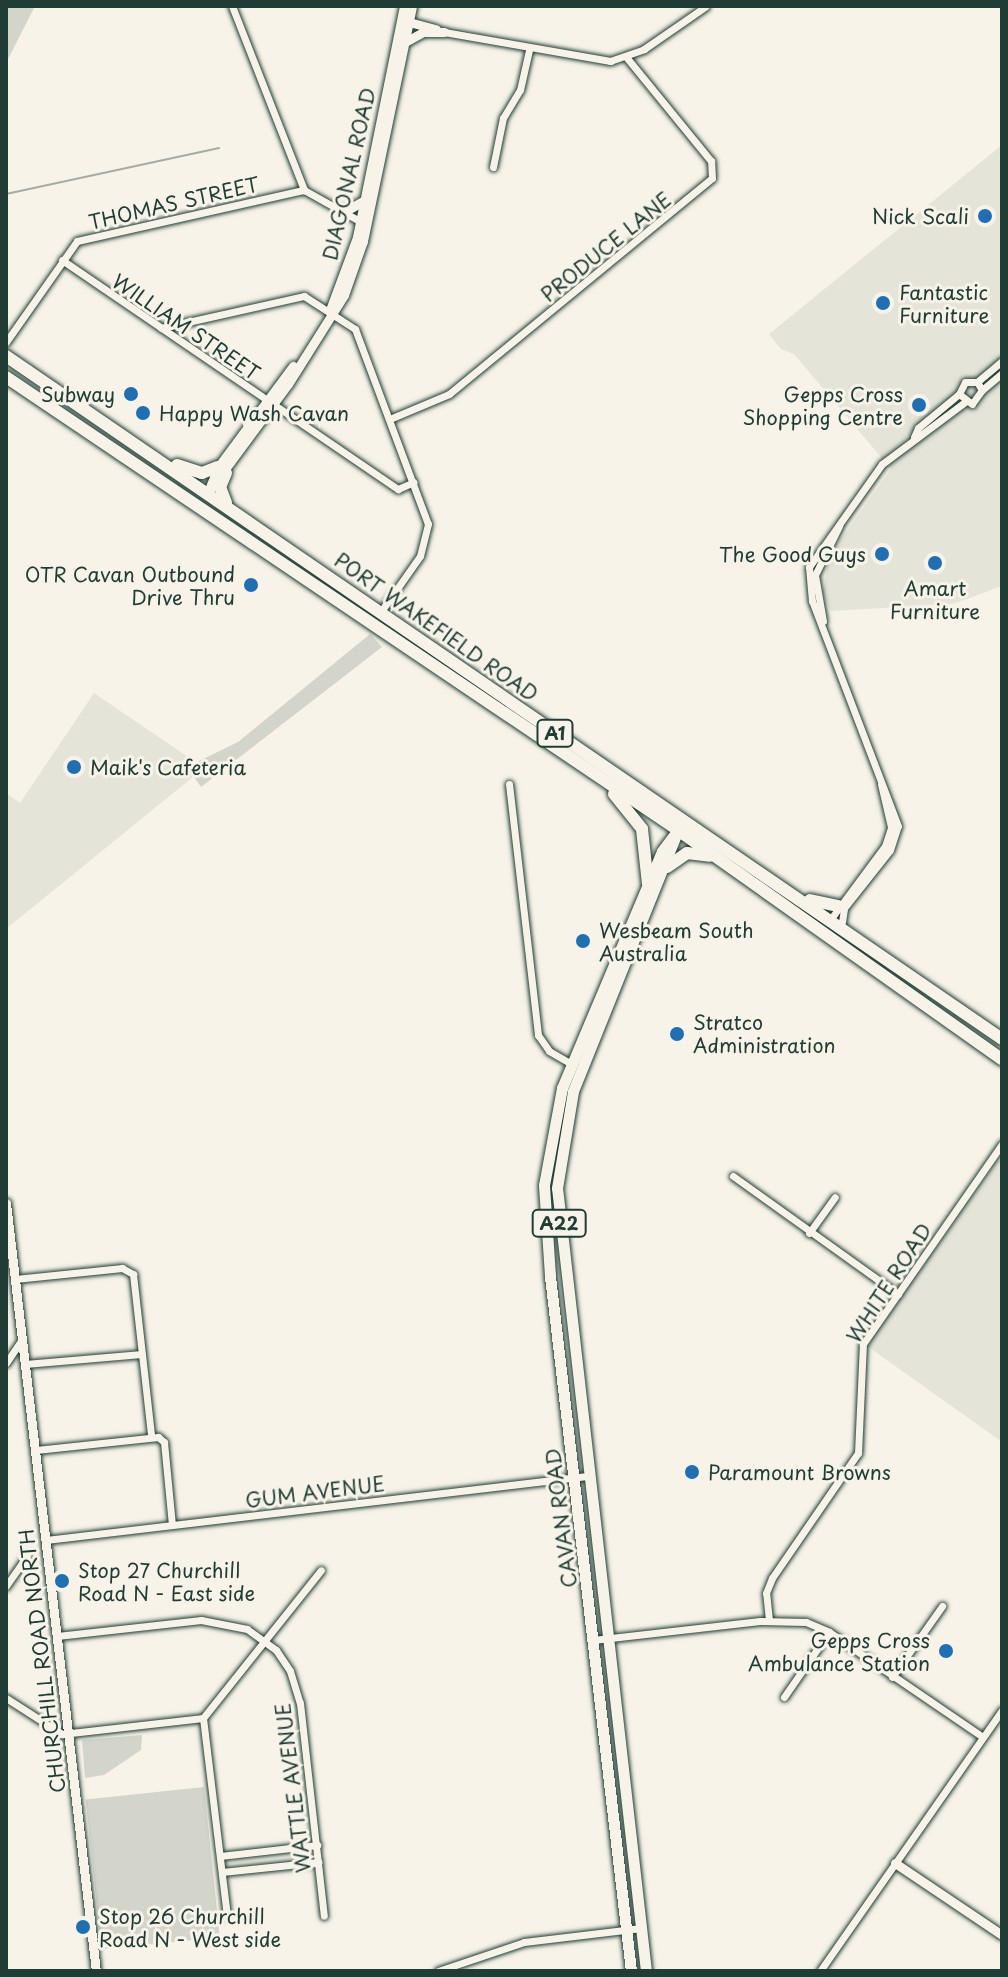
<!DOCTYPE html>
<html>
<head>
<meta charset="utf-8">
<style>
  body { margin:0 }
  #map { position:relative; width:1008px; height:1977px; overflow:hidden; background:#f7f3e8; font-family:"Playpen Sans",sans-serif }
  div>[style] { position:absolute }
  .built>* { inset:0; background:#e5e4d9 }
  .green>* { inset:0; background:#d3d5ca; transform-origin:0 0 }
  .stream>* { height:2px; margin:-1px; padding:0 1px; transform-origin:1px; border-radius:1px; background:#a4ada3 }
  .roads { filter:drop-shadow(0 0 2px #1f3d34) drop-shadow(0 0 2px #1f3d34) }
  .minor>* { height:7px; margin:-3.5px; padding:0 3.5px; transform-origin:3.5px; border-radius:3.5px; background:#f7f3e8 }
  .tertiary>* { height:9px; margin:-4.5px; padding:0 4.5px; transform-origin:4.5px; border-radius:4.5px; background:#f7f3e8 }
  .primary>* { height:11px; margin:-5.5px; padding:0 5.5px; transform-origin:5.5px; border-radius:5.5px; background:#f7f3e8 }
  .trunk>* { height:12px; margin:-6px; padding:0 6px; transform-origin:6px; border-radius:6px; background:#f7f3e8 }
  .dots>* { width:22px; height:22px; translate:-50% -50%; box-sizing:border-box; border:4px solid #f7f3e8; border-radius:50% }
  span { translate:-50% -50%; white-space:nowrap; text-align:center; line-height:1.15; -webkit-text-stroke:6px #f7f3e8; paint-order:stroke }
  .shield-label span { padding:2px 6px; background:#f7f3e8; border:2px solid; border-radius:6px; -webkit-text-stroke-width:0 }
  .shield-label { font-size:18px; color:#1f3d34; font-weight:700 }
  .street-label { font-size:20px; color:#1f3d34 }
  .poi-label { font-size:20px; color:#1f3d34 }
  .right { translate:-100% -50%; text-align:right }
  .left { translate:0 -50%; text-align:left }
  .frame { position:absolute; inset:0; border:8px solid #1f3d34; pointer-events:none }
</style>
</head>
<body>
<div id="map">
  <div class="built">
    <i style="clip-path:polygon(1002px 145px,1002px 586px,953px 604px,831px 611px,823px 592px,829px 556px,891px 469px,794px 354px,781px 349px,769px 334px)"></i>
    <i style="clip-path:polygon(94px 693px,204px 768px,6px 929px,6px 793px,20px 803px)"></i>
    <i style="clip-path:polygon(1002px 1155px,1002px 1442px,867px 1346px)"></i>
  </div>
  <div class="green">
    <i style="clip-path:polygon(6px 6px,35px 6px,6px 63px)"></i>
    <i style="clip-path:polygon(370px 634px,382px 647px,201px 787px,194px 777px,204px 768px,197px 762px,238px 742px)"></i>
    <i style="clip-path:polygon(142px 1735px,141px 1750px,104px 1775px,85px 1778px,82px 1740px)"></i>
    <i style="left:204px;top:1787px;width:151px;height:119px;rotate:84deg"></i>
  </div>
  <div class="stream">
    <i style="left:6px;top:194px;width:218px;rotate:-12.2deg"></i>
  </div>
  <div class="roads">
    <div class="minor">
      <i style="left:232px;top:6px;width:198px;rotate:68.6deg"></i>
      <i style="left:304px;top:190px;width:68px;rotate:29.2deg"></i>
      <i style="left:444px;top:32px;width:169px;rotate:9.9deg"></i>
      <i style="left:610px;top:61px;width:36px;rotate:-19deg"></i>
      <i style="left:644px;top:49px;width:75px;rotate:-34.7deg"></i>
      <i style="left:493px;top:167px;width:50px;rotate:-78.5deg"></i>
      <i style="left:503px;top:118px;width:33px;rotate:-59deg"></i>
      <i style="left:520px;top:90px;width:41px;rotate:-77.3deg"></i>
      <i style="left:62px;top:260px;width:407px;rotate:34.3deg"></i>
      <i style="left:398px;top:489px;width:17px;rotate:-24deg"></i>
      <i style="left:161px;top:328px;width:147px;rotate:-12.6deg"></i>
      <i style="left:304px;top:296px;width:61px;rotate:32.9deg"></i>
      <i style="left:355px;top:329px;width:208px;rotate:69.5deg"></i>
      <i style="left:428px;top:524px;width:33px;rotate:104deg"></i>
      <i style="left:420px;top:556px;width:70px;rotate:125.1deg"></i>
      <i style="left:6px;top:342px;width:123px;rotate:-54.9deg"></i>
      <i style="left:77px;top:241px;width:233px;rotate:-12.7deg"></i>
      <i style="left:977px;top:382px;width:33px;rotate:-40deg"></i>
      <i style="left:982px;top:390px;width:26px;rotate:-40deg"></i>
      <i style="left:392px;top:418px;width:62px;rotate:-22.8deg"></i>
      <i style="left:449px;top:394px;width:340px;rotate:-39.4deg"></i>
      <i style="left:712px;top:178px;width:17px;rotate:-93deg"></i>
      <i style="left:711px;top:161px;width:133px;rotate:-129.2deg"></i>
      <i style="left:914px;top:437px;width:10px;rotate:-66deg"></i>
      <i style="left:918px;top:428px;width:53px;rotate:-39.7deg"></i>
      <i style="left:959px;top:394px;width:13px;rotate:-63deg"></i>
      <i style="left:965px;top:382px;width:12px"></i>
      <i style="left:977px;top:382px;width:9px;rotate:58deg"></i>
      <i style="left:982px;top:390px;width:17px;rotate:126deg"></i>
      <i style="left:972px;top:404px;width:16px;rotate:-142deg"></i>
      <i style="left:823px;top:621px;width:47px;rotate:-99.9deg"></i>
      <i style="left:815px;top:575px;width:55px;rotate:-63.9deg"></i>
      <i style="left:509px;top:784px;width:253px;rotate:83.4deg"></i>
      <i style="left:538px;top:1035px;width:19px;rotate:55deg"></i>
      <i style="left:549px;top:1051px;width:28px;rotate:30deg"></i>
      <i style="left:830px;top:920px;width:92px;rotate:-53.4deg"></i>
      <i style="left:885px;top:846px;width:20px;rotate:-72deg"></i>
      <i style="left:891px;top:827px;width:44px;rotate:-103.1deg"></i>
      <i style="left:841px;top:928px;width:20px;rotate:-81deg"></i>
      <i style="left:844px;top:908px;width:74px;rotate:-51.6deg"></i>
      <i style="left:890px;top:850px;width:25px;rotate:-72deg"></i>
      <i style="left:898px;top:826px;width:241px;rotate:-110.9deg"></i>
      <i style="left:812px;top:601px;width:34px;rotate:-95deg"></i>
      <i style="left:809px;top:567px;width:126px;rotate:-54.7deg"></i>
      <i style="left:882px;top:464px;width:104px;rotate:-36.8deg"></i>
      <i style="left:733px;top:1176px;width:203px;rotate:35.6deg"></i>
      <i style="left:809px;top:1233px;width:44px;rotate:-54.2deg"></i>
      <i style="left:15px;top:1279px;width:108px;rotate:-5.9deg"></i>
      <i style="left:122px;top:1268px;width:13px;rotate:29deg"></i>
      <i style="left:133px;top:1274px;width:162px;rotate:83.6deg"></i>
      <i style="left:6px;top:1363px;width:29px;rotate:-56deg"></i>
      <i style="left:25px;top:1364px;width:117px;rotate:-4.9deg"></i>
      <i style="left:36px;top:1450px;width:123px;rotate:-6.1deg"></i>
      <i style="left:158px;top:1437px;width:8px;rotate:40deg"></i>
      <i style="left:164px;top:1442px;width:83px;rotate:84.5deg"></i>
      <i style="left:46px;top:1540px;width:545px;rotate:-6.75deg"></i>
      <i style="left:6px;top:1586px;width:37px;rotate:-55deg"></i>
      <i style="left:769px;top:1620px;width:27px;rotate:-96deg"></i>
      <i style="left:766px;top:1593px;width:16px;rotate:-68deg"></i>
      <i style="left:772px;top:1578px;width:152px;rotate:-55.5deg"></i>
      <i style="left:858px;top:1453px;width:109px;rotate:-87.4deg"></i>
      <i style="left:863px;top:1344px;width:244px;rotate:-55.2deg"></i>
      <i style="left:57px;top:1636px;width:145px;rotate:-6.3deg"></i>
      <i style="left:201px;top:1620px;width:47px;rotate:11.1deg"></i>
      <i style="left:247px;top:1629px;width:36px;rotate:36deg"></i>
      <i style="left:276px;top:1650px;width:25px;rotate:56deg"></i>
      <i style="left:290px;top:1671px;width:34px;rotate:73deg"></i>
      <i style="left:300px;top:1703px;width:214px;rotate:83.6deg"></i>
      <i style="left:593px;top:1640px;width:168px;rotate:-6.5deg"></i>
      <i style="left:760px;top:1621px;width:46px;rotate:1.2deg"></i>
      <i style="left:806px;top:1622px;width:25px;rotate:23deg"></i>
      <i style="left:829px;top:1632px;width:186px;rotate:34.3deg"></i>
      <i style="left:892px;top:1677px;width:87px;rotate:-54.8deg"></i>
      <i style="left:784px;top:1697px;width:79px;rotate:-55.3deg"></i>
      <i style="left:6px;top:1698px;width:67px;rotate:32.7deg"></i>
      <i style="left:62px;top:1734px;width:142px;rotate:-6.5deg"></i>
      <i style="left:203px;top:1718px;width:199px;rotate:83.1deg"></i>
      <i style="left:203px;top:1718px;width:189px;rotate:-51.4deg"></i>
      <i style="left:220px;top:1856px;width:98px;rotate:-6.5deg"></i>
      <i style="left:222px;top:1872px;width:97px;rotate:-5.9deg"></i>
      <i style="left:438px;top:1971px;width:91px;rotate:-18.6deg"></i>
      <i style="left:524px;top:1942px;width:118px;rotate:-6.8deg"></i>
      <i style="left:820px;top:1971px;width:318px;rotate:-55.1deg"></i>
    </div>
    <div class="tertiary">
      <i style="left:409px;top:22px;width:28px;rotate:15deg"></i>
      <i style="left:405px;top:42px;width:21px;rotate:-29deg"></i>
      <i style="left:423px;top:32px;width:21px"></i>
      <i style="left:344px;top:212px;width:24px;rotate:-30deg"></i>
      <i style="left:331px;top:307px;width:75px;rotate:-69.6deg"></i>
      <i style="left:357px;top:237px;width:236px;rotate:-78.5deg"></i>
      <i style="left:208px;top:492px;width:134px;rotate:-53.5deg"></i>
      <i style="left:288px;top:384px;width:105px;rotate:-57.8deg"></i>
      <i style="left:344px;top:295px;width:57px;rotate:-70.6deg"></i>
      <i style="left:363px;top:241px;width:240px;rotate:-78.2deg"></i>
      <i style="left:208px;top:492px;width:27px;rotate:-68deg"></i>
      <i style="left:218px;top:467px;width:126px;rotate:-53.4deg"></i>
      <i style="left:6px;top:1203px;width:773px;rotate:83.32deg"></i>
      <i style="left:895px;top:1863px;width:129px;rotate:33.9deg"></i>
    </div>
    <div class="primary">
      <i style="left:631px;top:1971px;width:700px;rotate:-96.65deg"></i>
      <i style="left:550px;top:1276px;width:91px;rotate:-93.8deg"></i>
      <i style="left:544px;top:1185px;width:99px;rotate:-79.5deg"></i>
      <i style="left:562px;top:1088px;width:257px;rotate:-67.1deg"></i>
      <i style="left:662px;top:851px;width:26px;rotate:-53deg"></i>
      <i style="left:646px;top:1971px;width:788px;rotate:-96.48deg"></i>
      <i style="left:557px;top:1188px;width:98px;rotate:-80.6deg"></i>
      <i style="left:573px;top:1091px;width:281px;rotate:-68.1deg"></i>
    </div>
    <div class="trunk">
      <i style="left:6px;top:356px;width:1208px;rotate:34.44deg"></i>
      <i style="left:6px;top:377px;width:810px;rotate:33.98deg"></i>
      <i style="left:678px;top:830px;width:397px;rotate:35.3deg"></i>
      <i style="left:177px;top:465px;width:26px;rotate:18deg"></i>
      <i style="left:202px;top:473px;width:17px;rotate:-21deg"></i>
      <i style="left:226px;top:473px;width:15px;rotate:113deg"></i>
      <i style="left:220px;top:487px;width:17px;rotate:69deg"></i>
      <i style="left:614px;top:794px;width:45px;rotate:51.3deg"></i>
      <i style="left:642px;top:829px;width:55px;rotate:83.8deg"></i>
      <i style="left:667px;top:867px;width:24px;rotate:-35deg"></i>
      <i style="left:687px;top:853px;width:23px;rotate:7deg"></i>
      <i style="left:810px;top:900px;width:29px;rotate:12deg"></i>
    </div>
  </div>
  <div class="dots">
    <i style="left:985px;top:216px;background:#1f6fb2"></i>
    <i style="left:883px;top:303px;background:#1f6fb2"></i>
    <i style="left:131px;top:394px;background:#1f6fb2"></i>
    <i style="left:919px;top:405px;background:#1f6fb2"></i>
    <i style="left:143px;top:413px;background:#1f6fb2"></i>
    <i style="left:882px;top:554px;background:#1f6fb2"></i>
    <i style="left:935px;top:563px;background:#1f6fb2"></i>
    <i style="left:251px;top:585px;background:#1f6fb2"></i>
    <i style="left:74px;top:767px;background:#1f6fb2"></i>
    <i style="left:583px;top:941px;background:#1f6fb2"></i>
    <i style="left:677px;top:1034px;background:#1f6fb2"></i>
    <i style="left:692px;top:1472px;background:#1f6fb2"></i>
    <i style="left:62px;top:1581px;background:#1f6fb2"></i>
    <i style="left:946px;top:1651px;background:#1f6fb2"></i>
    <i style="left:83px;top:1927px;background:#1f6fb2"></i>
  </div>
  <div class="shield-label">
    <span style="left:555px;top:733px">A1</span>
    <span style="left:559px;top:1223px">A22</span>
  </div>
  <div class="street-label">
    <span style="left:349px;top:174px;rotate:-77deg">DIAGONAL ROAD</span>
    <span style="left:174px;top:203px;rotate:-13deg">THOMAS STREET</span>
    <span style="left:606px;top:247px;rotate:-39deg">PRODUCE LANE</span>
    <span style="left:186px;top:327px;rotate:34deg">WILLIAM STREET</span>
    <span style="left:436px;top:627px;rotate:35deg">PORT WAKEFIELD ROAD</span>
    <span style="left:889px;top:1283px;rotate:-57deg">WHITE ROAD</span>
    <span style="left:315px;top:1492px;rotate:-7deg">GUM AVENUE</span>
    <span style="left:561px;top:1518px;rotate:-97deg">CAVAN ROAD</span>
    <span style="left:42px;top:1661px;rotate:-97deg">CHURCHILL ROAD NORTH</span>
    <span style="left:293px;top:1788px;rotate:-97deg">WATTLE AVENUE</span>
  </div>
  <div class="poi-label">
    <span class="right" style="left:969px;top:216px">Nick Scali</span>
    <span class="left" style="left:899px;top:304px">Fantastic<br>Furniture</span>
    <span class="right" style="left:115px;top:394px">Subway</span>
    <span class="right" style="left:903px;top:406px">Gepps Cross<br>Shopping Centre</span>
    <span class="left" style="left:159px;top:413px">Happy Wash Cavan</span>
    <span class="right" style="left:866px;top:554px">The Good Guys</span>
    <span class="right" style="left:235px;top:586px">OTR Cavan Outbound<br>Drive Thru</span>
    <span style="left:935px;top:600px">Amart<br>Furniture</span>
    <span class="left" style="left:90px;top:767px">Maik's Cafeteria</span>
    <span class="left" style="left:599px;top:942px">Wesbeam South<br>Australia</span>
    <span class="left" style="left:693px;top:1034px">Stratco<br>Administration</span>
    <span class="left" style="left:708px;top:1472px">Paramount Browns</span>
    <span class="left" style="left:78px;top:1582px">Stop 27 Churchill<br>Road N - East side</span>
    <span class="right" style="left:930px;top:1652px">Gepps Cross<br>Ambulance Station</span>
    <span class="left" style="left:99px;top:1928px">Stop 26 Churchill<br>Road N - West side</span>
  </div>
  <div class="frame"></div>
</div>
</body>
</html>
